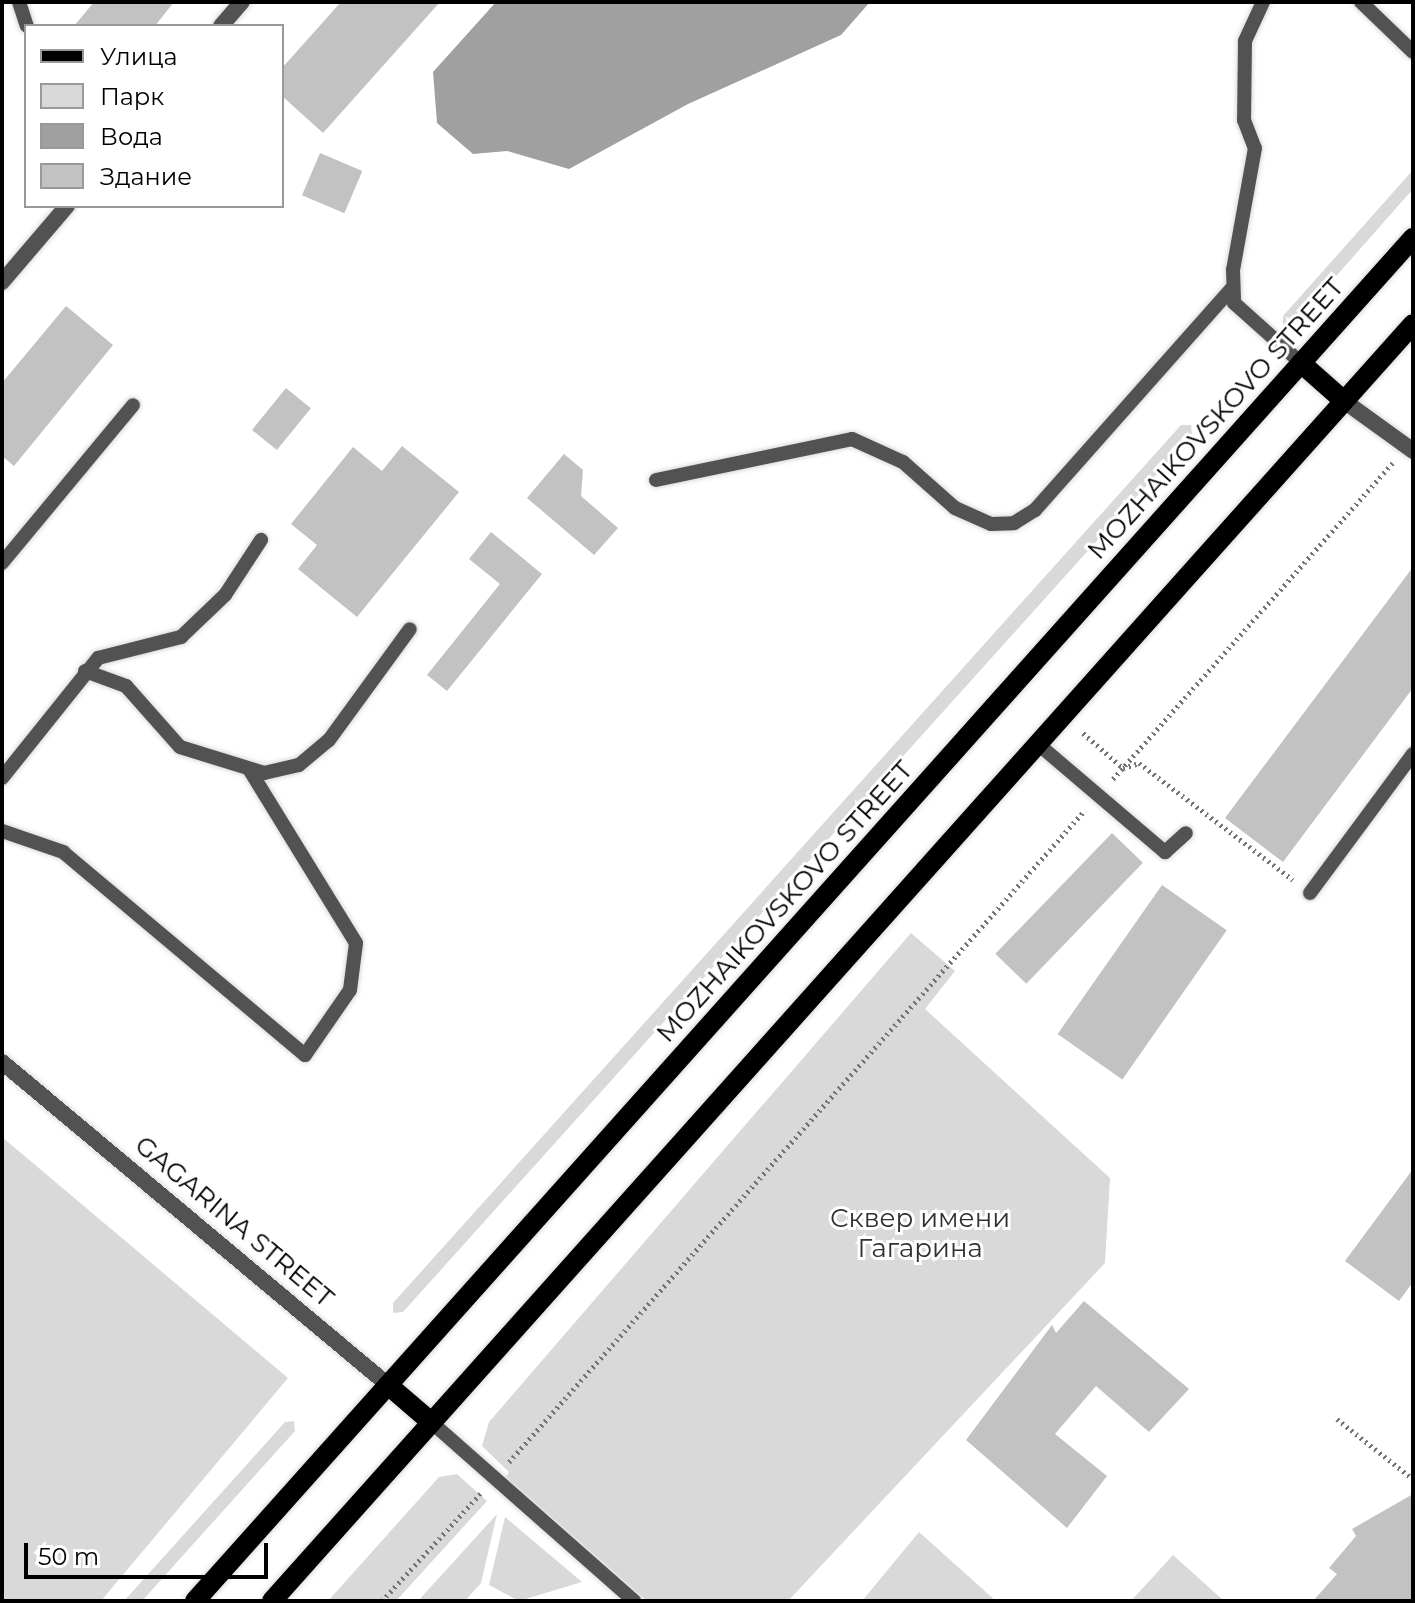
<!DOCTYPE html>
<html>
<head>
<meta charset="utf-8">
<style>
  body { margin:0 }
  #map { position:relative; width:1415px; height:1603px; overflow:hidden; background:#fff; font-family:Montserrat,sans-serif }
  div>[style] { position:absolute }
  .green>* { inset:0; background:#d9d9d9 }
  .water>* { inset:0; background:#a0a0a0 }
  .building>* { inset:0; background:#c2c2c2; transform-origin:0 0 }
  .path>* { height:5px; margin-top:-2.5px; transform-origin:0; background:repeating-linear-gradient(90deg,#747474 0 2px,transparent 0 6px) }
  .roads { filter:drop-shadow(0 0 2px #dbdbdb) drop-shadow(0 0 2px #dbdbdb) }
  .lane>* { height:14px; margin:-7px; padding:0 7px; transform-origin:7px; border-radius:7px; background:#525252 }
  .street>* { height:16px; margin:-8px; padding:0 8px; transform-origin:8px; border-radius:8px; background:#525252 }
  .primary>* { height:20px; margin:-10px; padding:0 10px; transform-origin:10px; border-radius:10px; background:#000 }
  span { translate:-50% -50%; white-space:nowrap; text-align:center; line-height:1.15; -webkit-text-stroke:6px #fff; paint-order:stroke }
  .street-label { font-size:26px; color:#000 }
  .park-label { font-size:26px; color:#303030 }
  .frame { position:absolute; inset:0; border:4px solid #000; pointer-events:none }
  .legend { position:absolute; left:24px; top:24px; width:260px; height:184px; box-sizing:border-box; background:#fff; border:2px solid #999; margin:0; padding:10px 14px; list-style:none; font-size:24px; color:#000 }
  .legend li { display:flex; align-items:center; gap:16px; height:40px }
  .legend b { width:40px; border:2px solid #999 }
  .scale { position:absolute; left:24px; top:1543px; width:244px; height:36px; box-sizing:border-box; border:4px solid #000; border-top:0; padding-left:10px; font-size:24px; line-height:28px; white-space:nowrap; color:#000; -webkit-text-stroke:6px #fff; paint-order:stroke }
</style>
</head>
<body>
<div id="map">
  <div class="green">
    <i style="clip-path:polygon(1413px 170px,1413px 189px,1293px 325px,1283px 325px,1283px 316px)"></i>
    <i style="clip-path:polygon(1181px 425px,1191px 425px,1192px 435px,403px 1312px,393px 1313px,393px 1303px)"></i>
    <i style="clip-path:polygon(911px 933px,955px 971px,925px 1009px,1110px 1178px,1105px 1263px,788px 1601px,647px 1601px,506px 1477px,509px 1472px,482px 1446px,489px 1422px)"></i>
    <i style="clip-path:polygon(2px 1137px,288px 1378px,101px 1601px,2px 1601px)"></i>
    <i style="clip-path:polygon(294px 1421px,295px 1431px,142px 1601px,124px 1601px,285px 1422px)"></i>
    <i style="clip-path:polygon(457px 1474px,487px 1501px,396px 1601px,328px 1601px,439px 1477px)"></i>
    <i style="clip-path:polygon(497px 1514px,481px 1583px,465px 1601px,418px 1601px)"></i>
    <i style="clip-path:polygon(505px 1517px,582px 1582px,519px 1601px,489px 1585px)"></i>
    <i style="clip-path:polygon(919px 1532px,996px 1601px,862px 1601px)"></i>
    <i style="clip-path:polygon(1173px 1555px,1224px 1601px,1131px 1601px)"></i>
  </div>
  <div class="water">
    <i style="clip-path:polygon(496px 2px,870px 2px,841px 35px,688px 104px,569px 169px,507px 151px,473px 154px,437px 123px,433px 72px)"></i>
  </div>
  <div class="building">
    <i style="clip-path:polygon(94px 2px,174px 2px,155px 26px,74px 26px)"></i>
    <i style="clip-path:polygon(341px 2px,440px 2px,323px 133px,282px 96px,282px 68px)"></i>
    <i style="left:320px;top:153px;width:46px;height:46px;rotate:23deg"></i>
    <i style="clip-path:polygon(66px 306px,113px 345px,14px 466px,2px 456px,2px 383px)"></i>
    <i style="left:286px;top:388px;width:32px;height:54px;rotate:39deg"></i>
    <i style="clip-path:polygon(402px 446px,459px 492px,357px 617px,298px 569px,317px 545px,291px 524px,353px 447px,382px 471px)"></i>
    <i style="clip-path:polygon(564px 454px,583px 470px,581px 496px,618px 528px,594px 555px,527px 498px)"></i>
    <i style="clip-path:polygon(491px 532px,542px 574px,447px 691px,427px 675px,500px 584px,469px 559px)"></i>
    <i style="clip-path:polygon(1413px 567px,1413px 688px,1283px 862px,1225px 818px)"></i>
    <i style="left:1112px;top:833px;width:43px;height:168px;rotate:44deg"></i>
    <i style="left:1162px;top:885px;width:79px;height:182px;rotate:35deg"></i>
    <i style="clip-path:polygon(1413px 1169px,1413px 1282px,1399px 1301px,1345px 1261px)"></i>
    <i style="clip-path:polygon(1084px 1301px,1189px 1389px,1149px 1432px,1096px 1386px,1055px 1434px,1107px 1476px,1067px 1528px,966px 1440px,1052px 1325px,1056px 1333px)"></i>
    <i style="clip-path:polygon(1413px 1494px,1413px 1601px,1313px 1601px,1337px 1574px,1329px 1568px,1356px 1536px,1352px 1529px)"></i>
  </div>
  <div class="path">
    <i style="left:1083px;top:733px;width:53px;rotate:41.2deg"></i>
    <i style="left:1123px;top:768px;width:17px;rotate:-17deg"></i>
    <i style="left:1139px;top:763px;width:193px;rotate:37.2deg"></i>
    <i style="left:1113px;top:779px;width:422px;rotate:-48.5deg"></i>
    <i style="left:1337px;top:1419px;width:97px;rotate:38.3deg"></i>
    <i style="left:509px;top:1462px;width:870px;rotate:-48.54deg"></i>
    <i style="left:382px;top:1601px;width:147px;rotate:-47.5deg"></i>
  </div>
  <div class="roads">
    <div class="lane">
      <i style="left:19px;top:2px;width:25px;rotate:72deg"></i>
      <i style="left:1263px;top:2px;width:43px;rotate:114.8deg"></i>
      <i style="left:1245px;top:41px;width:79px;rotate:90.7deg"></i>
      <i style="left:1244px;top:120px;width:30px;rotate:69deg"></i>
      <i style="left:1255px;top:148px;width:124px;rotate:100.2deg"></i>
      <i style="left:1233px;top:270px;width:33px;rotate:88deg"></i>
      <i style="left:1234px;top:303px;width:90px;rotate:41.8deg"></i>
      <i style="left:1361px;top:2px;width:72px;rotate:43.9deg"></i>
      <i style="left:656px;top:480px;width:200px;rotate:-11.8deg"></i>
      <i style="left:852px;top:439px;width:56px;rotate:24.3deg"></i>
      <i style="left:903px;top:462px;width:69px;rotate:41.5deg"></i>
      <i style="left:955px;top:508px;width:39px;rotate:24deg"></i>
      <i style="left:991px;top:524px;width:23px;rotate:-2deg"></i>
      <i style="left:1014px;top:523px;width:25px;rotate:-32deg"></i>
      <i style="left:1035px;top:510px;width:298px;rotate:-48.4deg"></i>
      <i style="left:2px;top:563px;width:205px;rotate:-50.3deg"></i>
      <i style="left:85px;top:671px;width:44px;rotate:20.1deg"></i>
      <i style="left:126px;top:686px;width:81px;rotate:48.5deg"></i>
      <i style="left:180px;top:747px;width:88px;rotate:17.2deg"></i>
      <i style="left:264px;top:773px;width:36px;rotate:-13deg"></i>
      <i style="left:299px;top:765px;width:39px;rotate:-40deg"></i>
      <i style="left:329px;top:740px;width:137px;rotate:-53.9deg"></i>
      <i style="left:1038px;top:744px;width:167px;rotate:40.4deg"></i>
      <i style="left:1165px;top:852px;width:28px;rotate:-42deg"></i>
      <i style="left:2px;top:778px;width:154px;rotate:-51.3deg"></i>
      <i style="left:98px;top:658px;width:86px;rotate:-14.2deg"></i>
      <i style="left:181px;top:637px;width:61px;rotate:-43.7deg"></i>
      <i style="left:225px;top:595px;width:66px;rotate:-56.8deg"></i>
      <i style="left:2px;top:831px;width:65px;rotate:19deg"></i>
      <i style="left:63px;top:852px;width:316px;rotate:40deg"></i>
      <i style="left:305px;top:1055px;width:79px;rotate:-55.3deg"></i>
      <i style="left:350px;top:990px;width:47px;rotate:-82.7deg"></i>
      <i style="left:356px;top:943px;width:202px;rotate:-121.6deg"></i>
      <i style="left:1310px;top:893px;width:173px;rotate:-53.5deg"></i>
      <i style="left:431px;top:1422px;width:271px;rotate:41.4deg"></i>
    </div>
    <div class="street">
      <i style="left:221px;top:26px;width:32px;rotate:-49deg"></i>
      <i style="left:2px;top:282px;width:100px;rotate:-49.5deg"></i>
      <i style="left:1344px;top:401px;width:85px;rotate:35.9deg"></i>
      <i style="left:2px;top:1062px;width:503px;rotate:39.92deg"></i>
    </div>
    <div class="primary">
      <i style="left:1301px;top:363px;width:57px;rotate:41.5deg"></i>
      <i style="left:388px;top:1385px;width:57px;rotate:40.7deg"></i>
      <i style="left:195px;top:1601px;width:1828px;rotate:-48.22deg"></i>
      <i style="left:272px;top:1601px;width:1712px;rotate:-48.22deg"></i>
    </div>
  </div>
  <div class="street-label">
    <span style="left:1216px;top:419px;rotate:-48deg">MOZHAIKOVSKOVO STREET</span>
    <span style="left:785px;top:902px;rotate:-48deg">MOZHAIKOVSKOVO STREET</span>
    <span style="left:234px;top:1222px;rotate:40deg">GAGARINA STREET</span>
  </div>
  <div class="park-label">
    <span style="left:920px;top:1234px">Сквер имени<br>Гагарина</span>
  </div>
  <div class="frame"></div>
  <ul class="legend">
  <li><b style="height:10px;background:#000"></b>Улица</li>
  <li><b style="height:22px;background:#d9d9d9"></b>Парк</li>
  <li><b style="height:22px;background:#a0a0a0"></b>Вода</li>
  <li><b style="height:22px;background:#c2c2c2"></b>Здание</li>
  </ul>
  <div class="scale">50 m</div>
</div>
</body>
</html>
